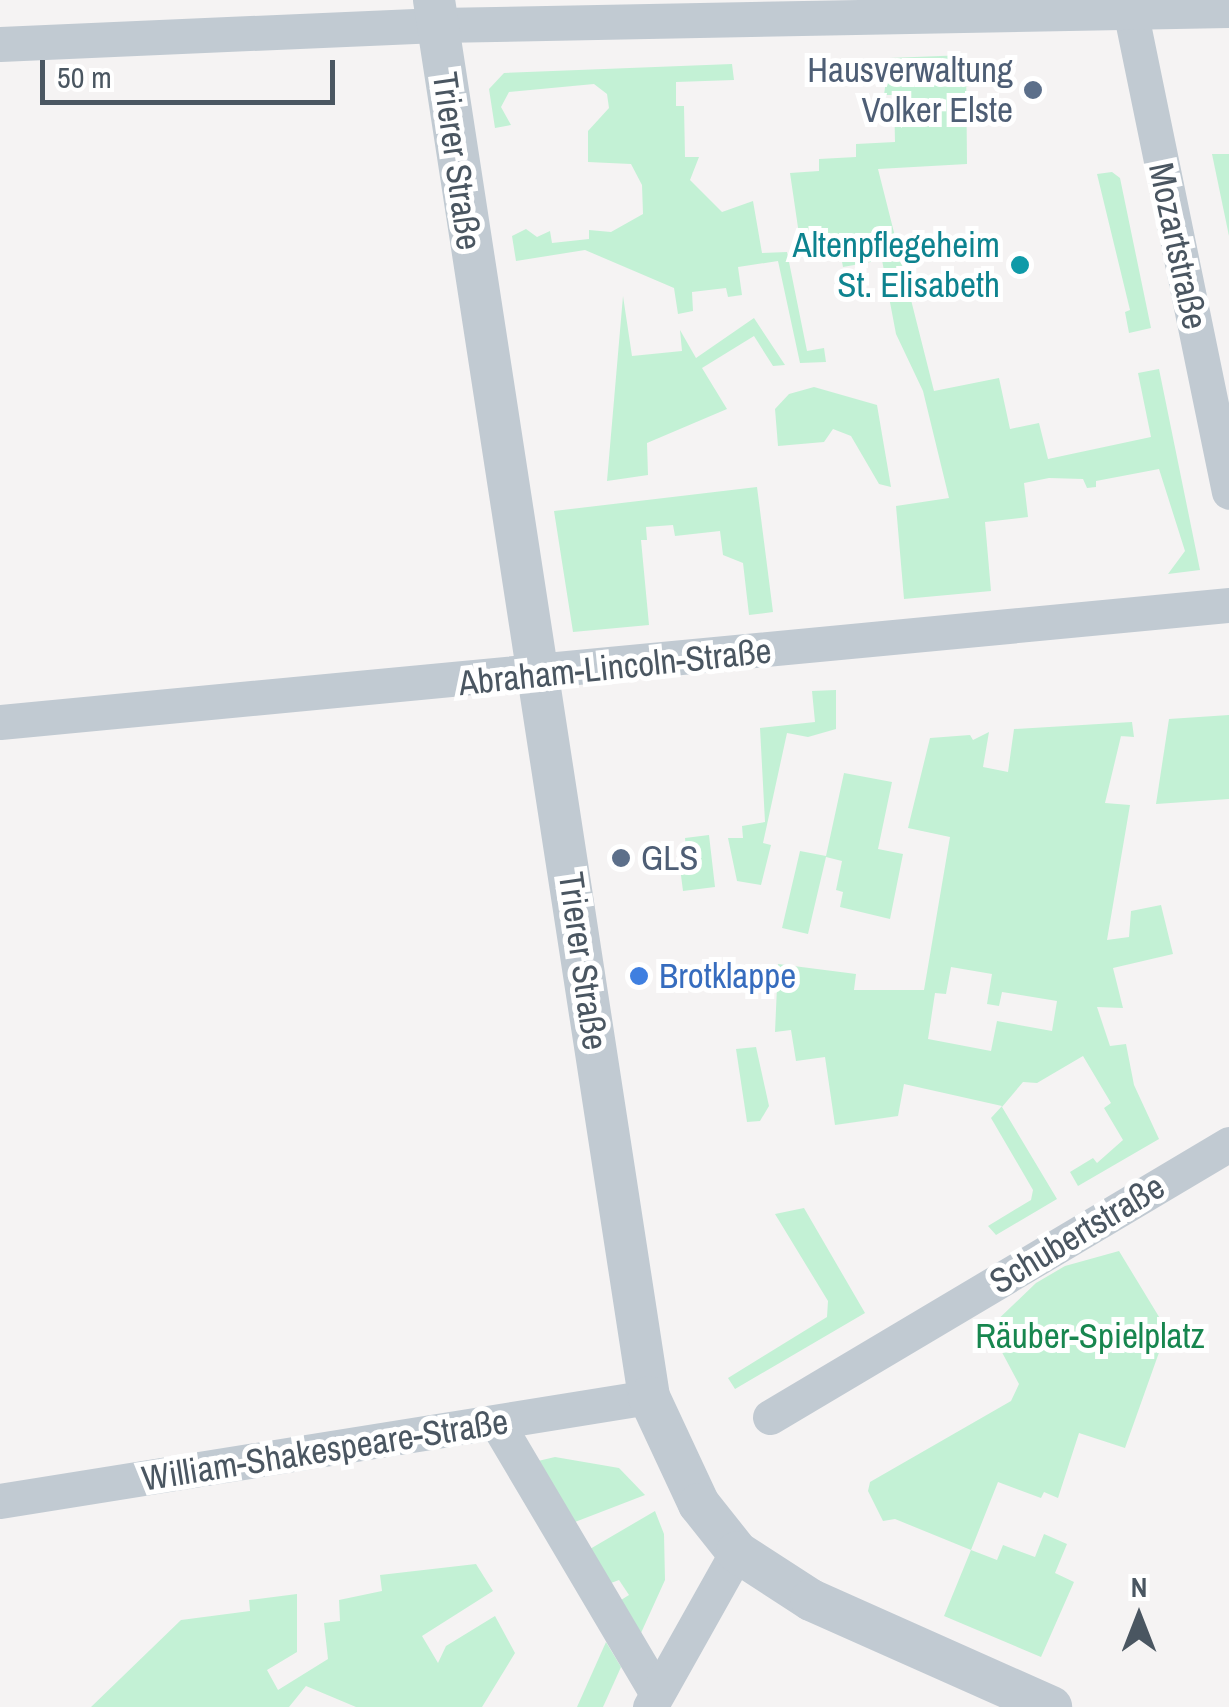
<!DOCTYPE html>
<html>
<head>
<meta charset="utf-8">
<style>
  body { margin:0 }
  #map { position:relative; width:1229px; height:1707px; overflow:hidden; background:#f5f3f3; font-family:"Archivo Narrow",sans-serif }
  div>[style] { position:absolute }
  .green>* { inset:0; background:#c3f1d5 }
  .minor>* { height:35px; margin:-17.5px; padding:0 17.5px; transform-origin:17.5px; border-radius:17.5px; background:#c1cad2 }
  .tertiary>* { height:42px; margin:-21px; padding:0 21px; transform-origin:21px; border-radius:21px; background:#c1cad2 }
  .dots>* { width:28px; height:28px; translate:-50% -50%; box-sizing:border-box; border:5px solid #fff; border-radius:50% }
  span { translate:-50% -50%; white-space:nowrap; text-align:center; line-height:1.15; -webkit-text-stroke:10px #fff; paint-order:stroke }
  .service-label { font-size:35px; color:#4e5e75 }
  .right { translate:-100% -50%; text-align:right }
  .left { translate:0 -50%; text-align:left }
  .street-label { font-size:35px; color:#4a5661 }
  .culture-label { font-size:35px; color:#0d838f }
  .shop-label { font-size:35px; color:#366cbe }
  .park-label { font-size:35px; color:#17864f }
  .north { position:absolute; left:1089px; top:1567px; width:100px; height:100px; -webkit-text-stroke:8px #fff; paint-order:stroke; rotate:0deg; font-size:28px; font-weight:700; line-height:40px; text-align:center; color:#4a5661 }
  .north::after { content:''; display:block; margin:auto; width:35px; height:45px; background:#4a5661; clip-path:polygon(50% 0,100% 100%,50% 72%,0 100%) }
  .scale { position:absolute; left:40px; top:60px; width:295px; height:45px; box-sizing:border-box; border:5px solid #4a5661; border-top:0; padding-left:12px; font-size:30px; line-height:35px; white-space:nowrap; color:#4a5661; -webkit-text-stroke:8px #fff; paint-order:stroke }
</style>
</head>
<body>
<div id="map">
  <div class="green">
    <i style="clip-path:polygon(966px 55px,967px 164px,878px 169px,934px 391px,999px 378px,1010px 429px,1039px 423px,1048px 459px,1151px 437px,1138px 373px,1159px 369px,1200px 570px,1168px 574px,1185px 551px,1159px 469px,1096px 481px,1096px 487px,1087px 488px,1083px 479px,1049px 478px,1024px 483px,1028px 517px,985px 522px,991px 591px,904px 599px,896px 506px,949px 498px,923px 391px,896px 334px,882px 260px,843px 267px,838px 241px,801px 248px,790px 173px,819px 171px,819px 159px,856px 157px,856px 144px,895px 142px,894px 95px,884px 95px,889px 58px)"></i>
    <i style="clip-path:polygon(732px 64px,734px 80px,676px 82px,676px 106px,684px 106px,685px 157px,699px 157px,690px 180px,722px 212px,753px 201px,762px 253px,787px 252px,807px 351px,824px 348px,826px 362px,800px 363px,778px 261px,738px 267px,742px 295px,728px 297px,726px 288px,692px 292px,693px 311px,678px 314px,674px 288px,585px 250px,516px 261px,512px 236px,526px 229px,537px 237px,550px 231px,552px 243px,589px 239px,589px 230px,611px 232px,643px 214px,642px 185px,631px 164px,588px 162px,588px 131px,609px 108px,607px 94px,594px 84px,509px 92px,501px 107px,511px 125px,495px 128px,489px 89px,504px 73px)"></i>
    <i style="clip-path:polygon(1212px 154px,1229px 154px,1229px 236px)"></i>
    <i style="clip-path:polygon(1112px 172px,1120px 178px,1151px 328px,1129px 333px,1125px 312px,1130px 310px,1097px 174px)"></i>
    <i style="clip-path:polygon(623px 296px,632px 356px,682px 351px,680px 330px,696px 358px,754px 318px,785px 365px,773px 366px,754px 336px,702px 368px,727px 409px,647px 443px,648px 475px,607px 481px)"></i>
    <i style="clip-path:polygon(814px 387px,877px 405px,891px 487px,879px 484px,851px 436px,833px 429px,824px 442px,778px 446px,775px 409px,789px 394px)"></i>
    <i style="clip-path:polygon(757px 487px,773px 612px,749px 615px,743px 563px,723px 555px,720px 531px,675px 536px,673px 525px,646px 527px,647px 540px,641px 540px,649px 625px,573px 632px,554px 511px)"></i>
    <i style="clip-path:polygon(836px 690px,836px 729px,808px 737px,787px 733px,763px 843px,771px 845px,761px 885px,737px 881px,728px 838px,743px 838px,742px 826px,765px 822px,760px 728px,815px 722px,812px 691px)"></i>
    <i style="clip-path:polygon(1229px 715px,1229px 799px,1156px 804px,1169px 719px)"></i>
    <i style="clip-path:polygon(evenodd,1132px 722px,1134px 737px,1121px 736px,1105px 803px,1130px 805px,1107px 940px,1129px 937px,1131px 911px,1161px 905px,1173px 954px,1113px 968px,1123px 1008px,1097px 1007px,1110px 1046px,1126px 1044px,1134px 1085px,1159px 1139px,1078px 1186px,1070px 1172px,1093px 1158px,1097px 1163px,1123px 1140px,1104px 1108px,1111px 1103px,1083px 1056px,1037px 1083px,1023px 1082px,1002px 1107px,1057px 1199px,996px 1235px,988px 1226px,1031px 1200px,1033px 1190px,991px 1118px,1002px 1106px,904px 1084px,898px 1116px,835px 1125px,825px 1057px,796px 1061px,791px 1030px,775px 1032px,778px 964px,856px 974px,854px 990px,924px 990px,950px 837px,908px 828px,930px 738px,970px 735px,973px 740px,989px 732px,983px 767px,1008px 772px,1014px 729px,1132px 722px,951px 967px,992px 974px,987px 1004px,999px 1006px,1002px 992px,1057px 1001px,1052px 1031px,997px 1021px,991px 1051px,928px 1039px,935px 993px,946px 994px,951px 967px)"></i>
    <i style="clip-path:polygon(844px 773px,892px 782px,878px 849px,903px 854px,890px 919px,840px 907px,843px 892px,836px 890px,842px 861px,826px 857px,808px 934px,782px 928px,800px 851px,826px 856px)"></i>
    <i style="clip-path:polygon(709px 835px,715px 887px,683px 891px,678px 852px,686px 851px,685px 838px)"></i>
    <i style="clip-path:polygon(756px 1047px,769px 1106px,760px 1121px,747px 1122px,736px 1049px)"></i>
    <i style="clip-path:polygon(804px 1208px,865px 1313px,735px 1389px,728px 1378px,827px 1317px,828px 1301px,775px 1214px)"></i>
    <i style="clip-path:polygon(1119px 1251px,1167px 1330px,1125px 1448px,1079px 1433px,1058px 1498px,1044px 1492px,1041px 1498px,998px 1482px,971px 1550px,997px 1560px,1003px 1545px,1035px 1557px,1044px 1534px,1067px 1544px,1055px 1573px,1074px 1582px,1041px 1657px,944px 1616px,971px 1550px,895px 1519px,883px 1521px,868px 1491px,870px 1482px,1011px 1401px,1019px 1384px,989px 1328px,1036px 1283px,1065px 1266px)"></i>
    <i style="clip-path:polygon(555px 1457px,619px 1468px,645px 1495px,575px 1522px,538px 1461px)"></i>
    <i style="clip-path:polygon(655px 1511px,664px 1534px,665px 1580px,641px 1633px,621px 1600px,629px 1595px,619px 1580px,611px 1583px,590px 1549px)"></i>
    <i style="clip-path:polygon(476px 1564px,493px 1591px,422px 1636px,438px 1663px,446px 1646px,495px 1616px,515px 1653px,482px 1707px,356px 1707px,306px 1686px,289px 1707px,91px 1707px,181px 1620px,250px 1611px,249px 1600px,297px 1594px,297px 1652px,267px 1670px,278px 1690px,328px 1659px,324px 1623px,340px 1621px,339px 1600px,382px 1591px,380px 1575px)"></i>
    <i style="clip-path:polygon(606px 1642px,621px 1667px,603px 1707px,577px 1707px)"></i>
  </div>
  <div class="minor">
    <i style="left:1128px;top:0;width:502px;rotate:78.4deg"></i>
    <i style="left:0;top:44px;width:438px;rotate:-2.5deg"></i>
    <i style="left:438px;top:25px;width:791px;rotate:-1.09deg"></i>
    <i style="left:0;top:722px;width:1235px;rotate:-5.44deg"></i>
    <i style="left:770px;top:1417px;width:534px;rotate:-30.74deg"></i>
    <i style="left:497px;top:1423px;width:312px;rotate:59.4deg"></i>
    <i style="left:0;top:1501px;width:657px;rotate:-9.1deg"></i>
    <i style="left:650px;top:1707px;width:178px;rotate:-60.7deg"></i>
  </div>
  <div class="tertiary">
    <i style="left:434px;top:0;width:1413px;rotate:81.25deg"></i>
    <i style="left:649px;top:1397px;width:118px;rotate:65deg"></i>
    <i style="left:699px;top:1504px;width:61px;rotate:51.6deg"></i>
    <i style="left:737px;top:1552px;width:88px;rotate:33deg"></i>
    <i style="left:811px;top:1600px;width:263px;rotate:24deg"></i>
  </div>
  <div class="dots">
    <i style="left:1033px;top:90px;background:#5c6f8a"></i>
    <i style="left:1020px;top:265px;background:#0f9aa8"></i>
    <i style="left:621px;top:858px;background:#5c6f8a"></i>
    <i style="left:639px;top:976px;background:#3f7fe0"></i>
  </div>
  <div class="service-label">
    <span class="right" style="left:1013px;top:90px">Hausverwaltung<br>Volker Elste</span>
    <span class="left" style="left:641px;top:858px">GLS</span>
  </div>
  <div class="street-label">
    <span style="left:457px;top:161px;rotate:82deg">Trierer Straße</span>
    <span style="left:1178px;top:246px;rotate:78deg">Mozartstraße</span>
    <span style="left:615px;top:667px;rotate:-6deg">Abraham-Lincoln-Straße</span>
    <span style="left:583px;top:961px;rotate:82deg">Trierer Straße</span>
    <span style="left:1077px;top:1234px;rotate:-31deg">Schubertstraße</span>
    <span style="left:325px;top:1450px;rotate:-9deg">William-Shakespeare-Straße</span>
  </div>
  <div class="culture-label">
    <span class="right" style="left:1000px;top:265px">Altenpflegeheim<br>St. Elisabeth</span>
  </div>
  <div class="shop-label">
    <span class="left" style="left:659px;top:976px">Brotklappe</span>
  </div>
  <div class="park-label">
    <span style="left:1090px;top:1336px">Räuber-Spielplatz</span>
  </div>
  <div class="north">N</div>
  <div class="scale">50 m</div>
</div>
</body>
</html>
